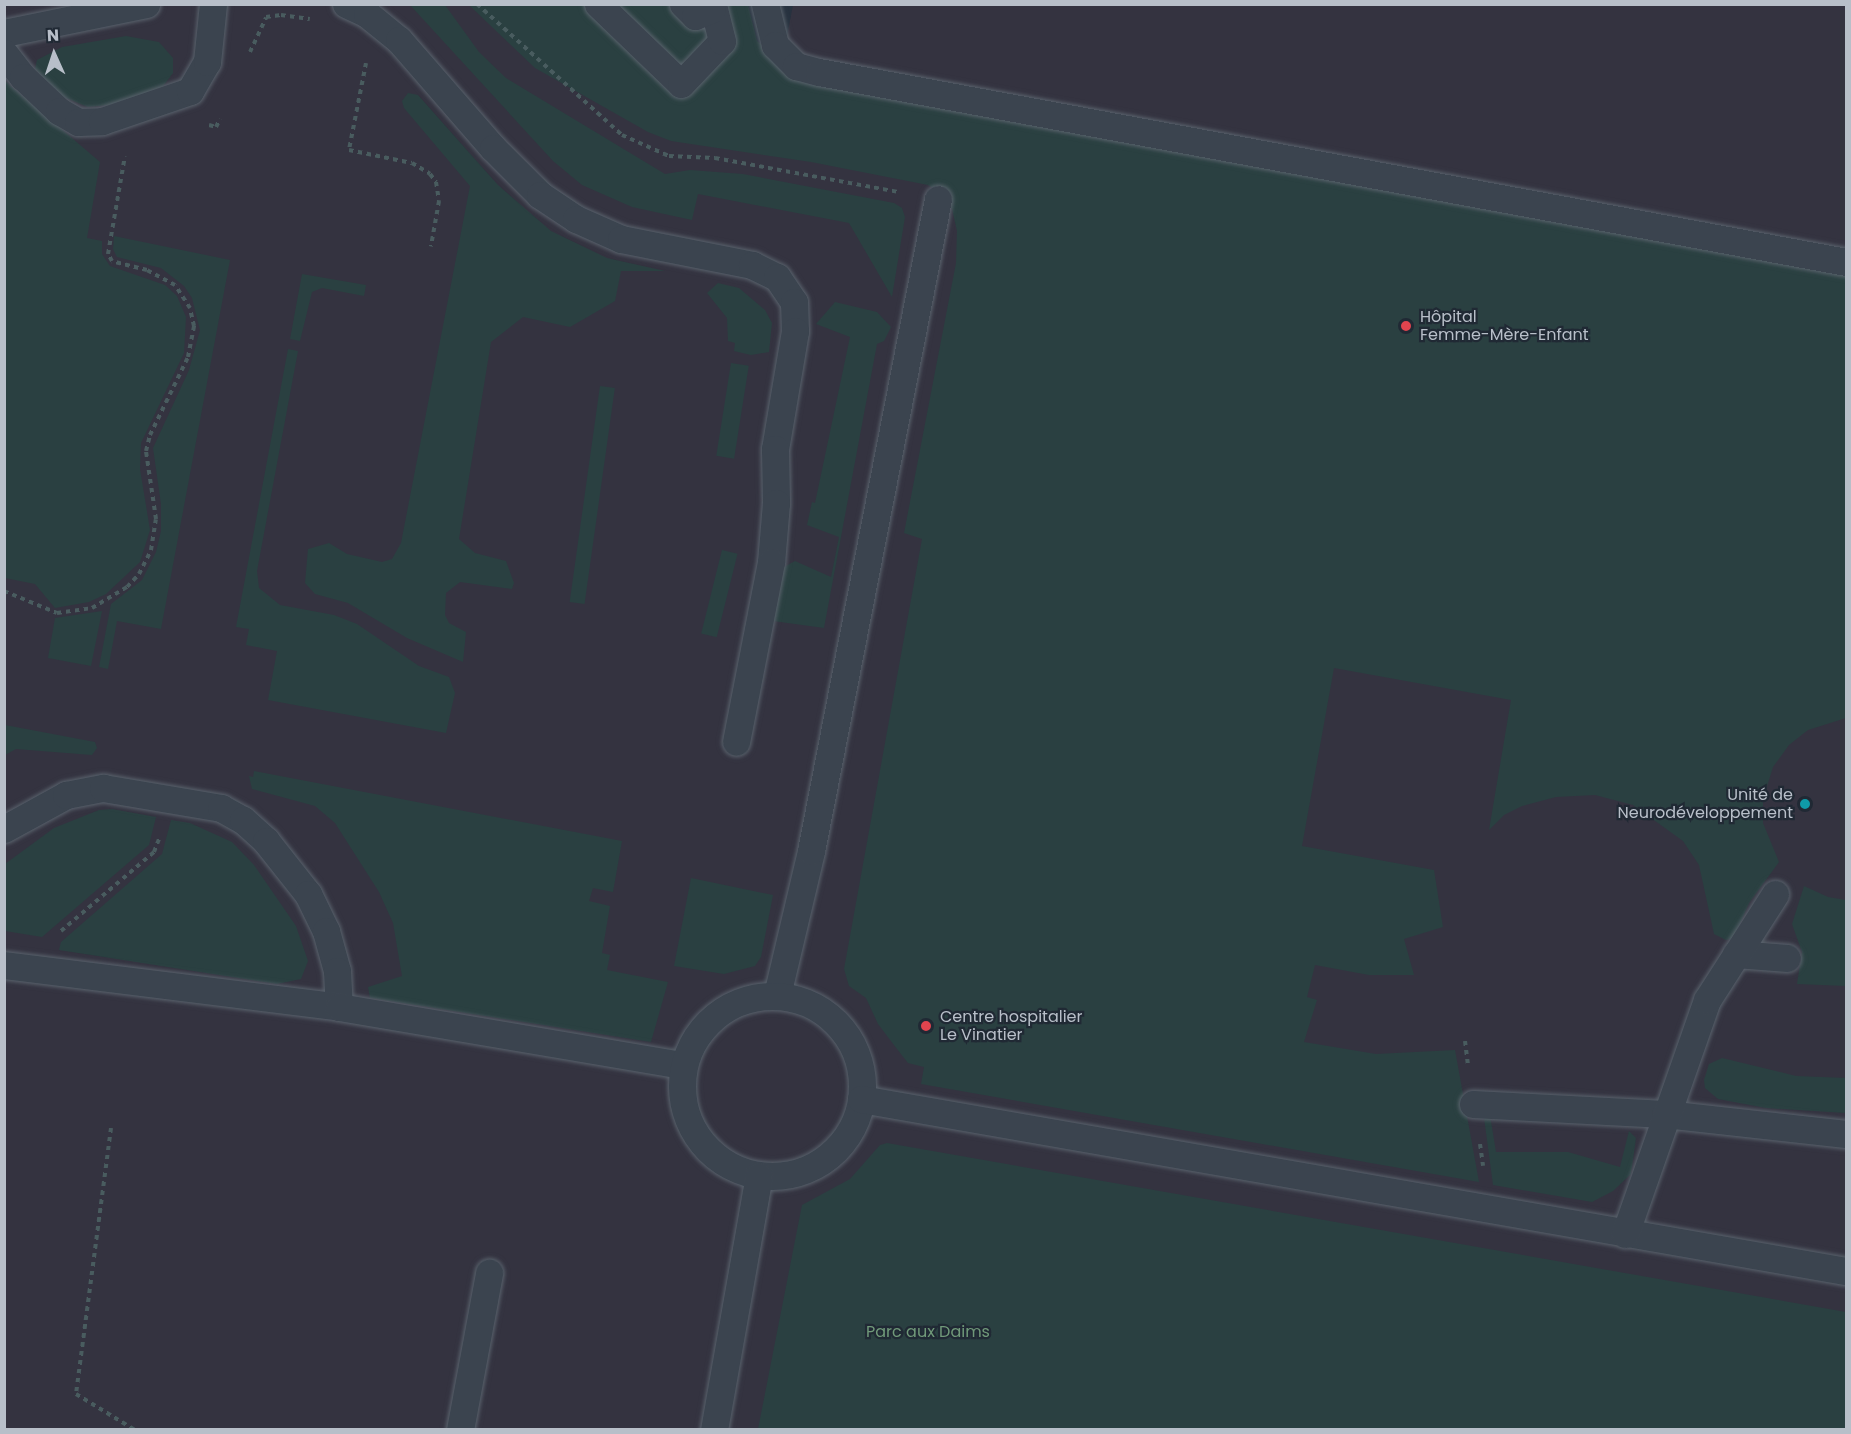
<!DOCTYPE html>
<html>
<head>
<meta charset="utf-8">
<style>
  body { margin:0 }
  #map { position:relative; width:1851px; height:1434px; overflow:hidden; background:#27323f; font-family:Poppins,sans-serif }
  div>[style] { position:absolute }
  .medical>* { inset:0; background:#343340 }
  .green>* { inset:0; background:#2a4041; transform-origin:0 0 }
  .path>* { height:4px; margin-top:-2px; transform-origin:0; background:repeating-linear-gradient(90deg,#495c5f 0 4.5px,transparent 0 9px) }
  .roads { filter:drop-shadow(0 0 2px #59626c) drop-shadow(0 0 2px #59626c) }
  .service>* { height:27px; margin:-13.5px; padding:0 13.5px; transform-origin:13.5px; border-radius:13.5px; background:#3b444f }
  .service>.ring { margin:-13.5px; padding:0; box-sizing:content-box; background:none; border:27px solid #3b444f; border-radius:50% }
  .dots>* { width:16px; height:16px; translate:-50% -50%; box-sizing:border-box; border:3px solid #202934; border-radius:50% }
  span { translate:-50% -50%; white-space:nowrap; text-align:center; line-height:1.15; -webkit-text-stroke:4.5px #202934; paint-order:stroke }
  .poi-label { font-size:16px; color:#b8bfc9 }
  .left { translate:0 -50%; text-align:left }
  .right { translate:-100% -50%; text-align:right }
  .park-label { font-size:16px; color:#709979 }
  .frame { position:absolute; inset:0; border:6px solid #b8bfc9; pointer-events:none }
  .north { position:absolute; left:24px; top:24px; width:60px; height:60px; -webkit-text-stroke:4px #202934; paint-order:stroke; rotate:357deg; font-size:16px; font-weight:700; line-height:24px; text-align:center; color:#b8bfc9 }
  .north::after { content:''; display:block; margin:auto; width:21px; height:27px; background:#b8bfc9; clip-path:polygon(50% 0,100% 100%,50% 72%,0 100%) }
</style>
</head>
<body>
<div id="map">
  <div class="medical">
    <i style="clip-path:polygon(5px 5px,517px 5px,766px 145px,793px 5px,1846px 5px,1846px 1429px,5px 1430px)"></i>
  </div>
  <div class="green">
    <i style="clip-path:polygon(410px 5px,445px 5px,479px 52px,506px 78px,665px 174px,690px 170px,743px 174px,894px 203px,902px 208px,905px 217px,892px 297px,849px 223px,698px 194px,692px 220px,632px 207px,582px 185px,553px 161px)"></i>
    <i style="clip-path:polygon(469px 5px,748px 5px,757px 41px,789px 67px,1846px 267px,1846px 718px,1808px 730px,1789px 745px,1773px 767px,1763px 799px,1763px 823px,1779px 862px,1749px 903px,1734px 938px,1726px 940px,1714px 934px,1699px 865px,1683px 841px,1633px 805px,1595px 795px,1556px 797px,1522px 806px,1504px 815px,1489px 830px,1511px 700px,1334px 668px,1302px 846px,1434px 870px,1443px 927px,1404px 939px,1414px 975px,1369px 975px,1315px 965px,1307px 997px,1317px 1000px,1304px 1042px,1376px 1054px,1455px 1050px,1479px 1182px,921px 1084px,924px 1067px,908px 1063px,897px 1049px,878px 1024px,866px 998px,849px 986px,844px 969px,922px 539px,904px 533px,956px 263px,957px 231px,952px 209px,942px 194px,928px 185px,811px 162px,671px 141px,648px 132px,535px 68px)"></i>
    <i style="clip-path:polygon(126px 36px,159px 42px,173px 58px,173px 73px,161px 89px,110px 105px,88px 107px,61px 96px,35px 69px,37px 60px,62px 47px)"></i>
    <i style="clip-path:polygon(4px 80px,100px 162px,87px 238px,102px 241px,102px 254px,110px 266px,165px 285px,177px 296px,186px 317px,184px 353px,141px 443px,140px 469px,150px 530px,140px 562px,106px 594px,89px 602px,55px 608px,35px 584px,5px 578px)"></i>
    <i style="clip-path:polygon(408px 93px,418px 95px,498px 185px,551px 231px,607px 258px,665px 271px,621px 271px,615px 301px,570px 327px,523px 317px,491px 342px,459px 539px,475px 553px,506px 561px,514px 583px,512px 589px,460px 582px,446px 593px,445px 615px,449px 623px,466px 632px,463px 662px,407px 638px,348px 603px,315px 594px,305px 583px,308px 549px,329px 543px,347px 554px,382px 562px,392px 559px,401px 543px,470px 186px,404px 108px,402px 101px)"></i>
    <i style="clip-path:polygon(114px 236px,230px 260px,161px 629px,117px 621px,108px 669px,99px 667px,111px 604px,142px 580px,156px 552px,161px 531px,161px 504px,153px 448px,189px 370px,200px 330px,192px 298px,184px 286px,161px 268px,117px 257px,113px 249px)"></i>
    <i style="clip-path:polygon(302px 274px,366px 285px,364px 296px,322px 288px,312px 292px,300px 341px,290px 339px)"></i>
    <i style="clip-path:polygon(718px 283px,739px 288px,765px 310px,772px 323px,769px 352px,751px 355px,734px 351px,735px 343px,728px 341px,727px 318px,707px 293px)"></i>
    <i style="clip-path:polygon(835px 302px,877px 312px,891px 327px,884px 341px,877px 344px,824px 628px,773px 621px,784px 567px,795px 561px,831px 577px,839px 537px,807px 525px,812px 502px,815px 503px,850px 337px,816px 324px)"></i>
    <i style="clip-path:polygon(288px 349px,298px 351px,257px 571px,259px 588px,280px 605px,334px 615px,357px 624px,419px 666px,449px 677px,455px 693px,446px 733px,268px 700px,277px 651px,246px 645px,249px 629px,236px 627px)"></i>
    <i style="left:731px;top:363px;width:18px;height:94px;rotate:9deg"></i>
    <i style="left:600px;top:386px;width:15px;height:218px;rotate:8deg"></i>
    <i style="left:722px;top:550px;width:16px;height:86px;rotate:14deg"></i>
    <i style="clip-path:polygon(102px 611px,91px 666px,48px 658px,55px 618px)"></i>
    <i style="clip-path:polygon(5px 725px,95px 742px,97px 748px,92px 755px,16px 749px,5px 755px)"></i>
    <i style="clip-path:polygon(254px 771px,622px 841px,613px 892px,593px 888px,589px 901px,610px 906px,602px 953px,610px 955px,607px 970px,668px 982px,651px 1042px,370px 998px,368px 987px,402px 976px,393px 923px,379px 892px,335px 823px,315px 806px,252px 789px,249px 776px,253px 777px)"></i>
    <i style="clip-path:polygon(112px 809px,156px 817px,149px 845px,42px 937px,5px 931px,5px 864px,54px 828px,99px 810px)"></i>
    <i style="clip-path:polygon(171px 820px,190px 823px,232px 842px,254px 865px,296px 926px,308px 961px,301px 979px,277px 984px,59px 950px,61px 942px,162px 854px)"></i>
    <i style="clip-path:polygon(691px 878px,773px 895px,761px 957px,755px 966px,724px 974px,674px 966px)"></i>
    <i style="clip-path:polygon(1804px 886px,1828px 897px,1846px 900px,1846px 986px,1797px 984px,1802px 952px,1792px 924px)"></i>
    <i style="clip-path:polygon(1722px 1058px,1796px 1076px,1846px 1078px,1846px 1113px,1766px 1108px,1718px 1099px,1705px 1088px,1704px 1080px,1709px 1064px)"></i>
    <i style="clip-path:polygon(1489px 1109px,1496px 1152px,1568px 1152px,1620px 1167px,1629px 1131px,1636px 1138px,1631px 1174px,1613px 1191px,1592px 1202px,1493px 1185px,1483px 1110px)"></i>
    <i style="clip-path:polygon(887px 1143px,1846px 1312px,1846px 1429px,758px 1429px,802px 1205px,850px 1179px,880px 1145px)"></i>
  </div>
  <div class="path">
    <i style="left:477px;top:4px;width:195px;rotate:42.1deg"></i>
    <i style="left:622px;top:135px;width:51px;rotate:24.1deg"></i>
    <i style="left:669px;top:156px;width:46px;rotate:2.5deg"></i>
    <i style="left:715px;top:158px;width:186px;rotate:10.5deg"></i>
    <i style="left:250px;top:52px;width:38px;rotate:-65deg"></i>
    <i style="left:266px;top:17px;width:15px;rotate:-8deg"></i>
    <i style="left:281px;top:15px;width:29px;rotate:8deg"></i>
    <i style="left:366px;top:63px;width:89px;rotate:101.1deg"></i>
    <i style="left:349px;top:150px;width:64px;rotate:11.7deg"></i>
    <i style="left:412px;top:163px;width:21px;rotate:31deg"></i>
    <i style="left:430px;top:174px;width:10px;rotate:53deg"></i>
    <i style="left:436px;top:182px;width:19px;rotate:81deg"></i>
    <i style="left:439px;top:201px;width:46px;rotate:100.1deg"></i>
    <i style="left:209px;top:125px;width:7px;rotate:16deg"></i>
    <i style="left:216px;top:127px;width:9px;rotate:-63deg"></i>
    <i style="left:4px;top:591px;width:57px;rotate:22.5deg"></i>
    <i style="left:57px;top:613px;width:35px;rotate:-8deg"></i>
    <i style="left:92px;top:608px;width:41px;rotate:-31deg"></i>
    <i style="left:127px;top:587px;width:18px;rotate:-47deg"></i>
    <i style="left:139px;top:574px;width:27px;rotate:-63deg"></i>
    <i style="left:151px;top:550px;width:31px;rotate:-81deg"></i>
    <i style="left:156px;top:519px;width:69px;rotate:-98.4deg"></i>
    <i style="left:146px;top:451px;width:16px;rotate:-76deg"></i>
    <i style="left:150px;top:435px;width:87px;rotate:-64deg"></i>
    <i style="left:188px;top:357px;width:32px;rotate:-79deg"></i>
    <i style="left:194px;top:326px;width:18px;rotate:-103deg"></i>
    <i style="left:190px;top:308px;width:27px;rotate:-123deg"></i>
    <i style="left:175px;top:285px;width:32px;rotate:-152deg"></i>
    <i style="left:147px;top:270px;width:36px;rotate:-166deg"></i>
    <i style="left:112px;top:261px;width:8px;rotate:-120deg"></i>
    <i style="left:108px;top:254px;width:99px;rotate:-80.2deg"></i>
    <i style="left:61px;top:931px;width:122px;rotate:-40.3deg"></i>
    <i style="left:154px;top:852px;width:17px;rotate:-69deg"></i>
    <i style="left:1465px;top:1041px;width:25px;rotate:83deg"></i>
    <i style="left:111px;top:1128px;width:268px;rotate:97.5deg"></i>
    <i style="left:76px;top:1394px;width:69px;rotate:31.4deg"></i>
    <i style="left:1480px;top:1144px;width:22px;rotate:82deg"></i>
  </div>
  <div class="roads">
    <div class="service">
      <i style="left:346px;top:4px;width:23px;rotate:25deg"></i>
      <i style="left:367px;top:14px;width:41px;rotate:39.1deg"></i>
      <i style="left:399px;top:40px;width:143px;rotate:49deg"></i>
      <i style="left:493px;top:148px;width:66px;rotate:45deg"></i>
      <i style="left:540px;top:195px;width:43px;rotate:33.7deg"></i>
      <i style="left:576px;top:219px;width:49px;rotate:24deg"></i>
      <i style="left:621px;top:239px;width:134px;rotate:11.2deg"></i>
      <i style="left:752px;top:265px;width:28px;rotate:26deg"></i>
      <i style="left:777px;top:277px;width:30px;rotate:56deg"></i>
      <i style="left:794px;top:302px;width:29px;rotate:88deg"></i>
      <i style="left:795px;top:331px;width:120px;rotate:99.6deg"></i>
      <i style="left:775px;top:449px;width:54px;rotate:88.9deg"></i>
      <i style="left:776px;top:503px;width:59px;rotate:94.8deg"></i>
      <i style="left:771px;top:562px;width:183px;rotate:101deg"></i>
      <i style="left:598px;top:4px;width:115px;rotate:43.9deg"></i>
      <i style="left:681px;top:84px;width:59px;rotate:-46.4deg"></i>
      <i style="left:722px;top:41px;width:38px;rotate:-104deg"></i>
      <i style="left:683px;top:4px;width:17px;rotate:45deg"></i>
      <i style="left:695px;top:16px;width:18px;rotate:-22deg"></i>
      <i style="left:765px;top:4px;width:42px;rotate:76.3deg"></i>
      <i style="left:775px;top:45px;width:30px;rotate:45deg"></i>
      <i style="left:796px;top:66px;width:24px;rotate:15deg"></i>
      <i style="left:819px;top:72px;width:1044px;rotate:10.48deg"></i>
      <i style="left:4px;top:33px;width:145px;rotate:-11.5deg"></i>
      <i style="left:4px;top:53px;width:31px;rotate:52deg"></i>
      <i style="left:23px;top:77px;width:50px;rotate:43.4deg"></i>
      <i style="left:59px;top:111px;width:22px;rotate:30deg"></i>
      <i style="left:78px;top:122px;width:24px;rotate:-2deg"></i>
      <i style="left:102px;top:121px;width:93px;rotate:-18.8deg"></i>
      <i style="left:190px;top:91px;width:34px;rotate:-60deg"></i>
      <i style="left:207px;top:62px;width:58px;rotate:-84.1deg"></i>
      <i style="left:4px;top:829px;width:71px;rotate:-28.7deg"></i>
      <i style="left:66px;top:795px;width:38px;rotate:-11deg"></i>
      <i style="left:103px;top:788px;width:120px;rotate:9.6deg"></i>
      <i style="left:221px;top:808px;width:25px;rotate:29deg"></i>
      <i style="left:243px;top:820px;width:31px;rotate:42deg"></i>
      <i style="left:266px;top:841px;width:68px;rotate:51.6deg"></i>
      <i style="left:308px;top:894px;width:41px;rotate:64.1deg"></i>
      <i style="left:326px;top:931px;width:41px;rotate:74.6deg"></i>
      <i style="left:337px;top:971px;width:36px;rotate:87deg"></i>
      <i style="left:1736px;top:954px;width:51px;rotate:4.5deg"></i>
      <i style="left:4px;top:965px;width:338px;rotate:7.1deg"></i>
      <i style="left:339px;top:1007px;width:349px;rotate:9.6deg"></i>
      <i style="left:777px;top:995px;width:148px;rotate:-76.7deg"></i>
      <i style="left:811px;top:851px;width:664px;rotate:-78.98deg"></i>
      <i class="ring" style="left:682px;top:996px;width:153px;height:153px"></i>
      <i style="left:861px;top:1099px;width:1000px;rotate:9.91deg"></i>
      <i style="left:1473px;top:1104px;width:192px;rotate:3deg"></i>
      <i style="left:1665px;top:1114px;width:182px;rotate:6.3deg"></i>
      <i style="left:1625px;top:1234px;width:248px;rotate:-70.7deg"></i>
      <i style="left:1707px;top:1000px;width:126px;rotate:-57.3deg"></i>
      <i style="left:460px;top:1430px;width:160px;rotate:-79.5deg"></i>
      <i style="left:714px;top:1430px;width:258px;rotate:-80deg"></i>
    </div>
  </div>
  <div class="dots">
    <i style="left:1406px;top:326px;background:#e0444e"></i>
    <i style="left:1805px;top:804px;background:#0f9aa8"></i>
    <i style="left:926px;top:1026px;background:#e0444e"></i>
  </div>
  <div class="poi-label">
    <span class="left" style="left:1420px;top:326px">Hôpital<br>Femme-Mère-Enfant</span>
    <span class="right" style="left:1793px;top:804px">Unité de<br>Neurodéveloppement</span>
    <span class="left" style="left:940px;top:1026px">Centre hospitalier<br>Le Vinatier</span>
  </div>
  <div class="park-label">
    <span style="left:928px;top:1332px">Parc aux Daims</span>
  </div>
  <div class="frame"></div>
  <div class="north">N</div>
</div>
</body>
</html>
